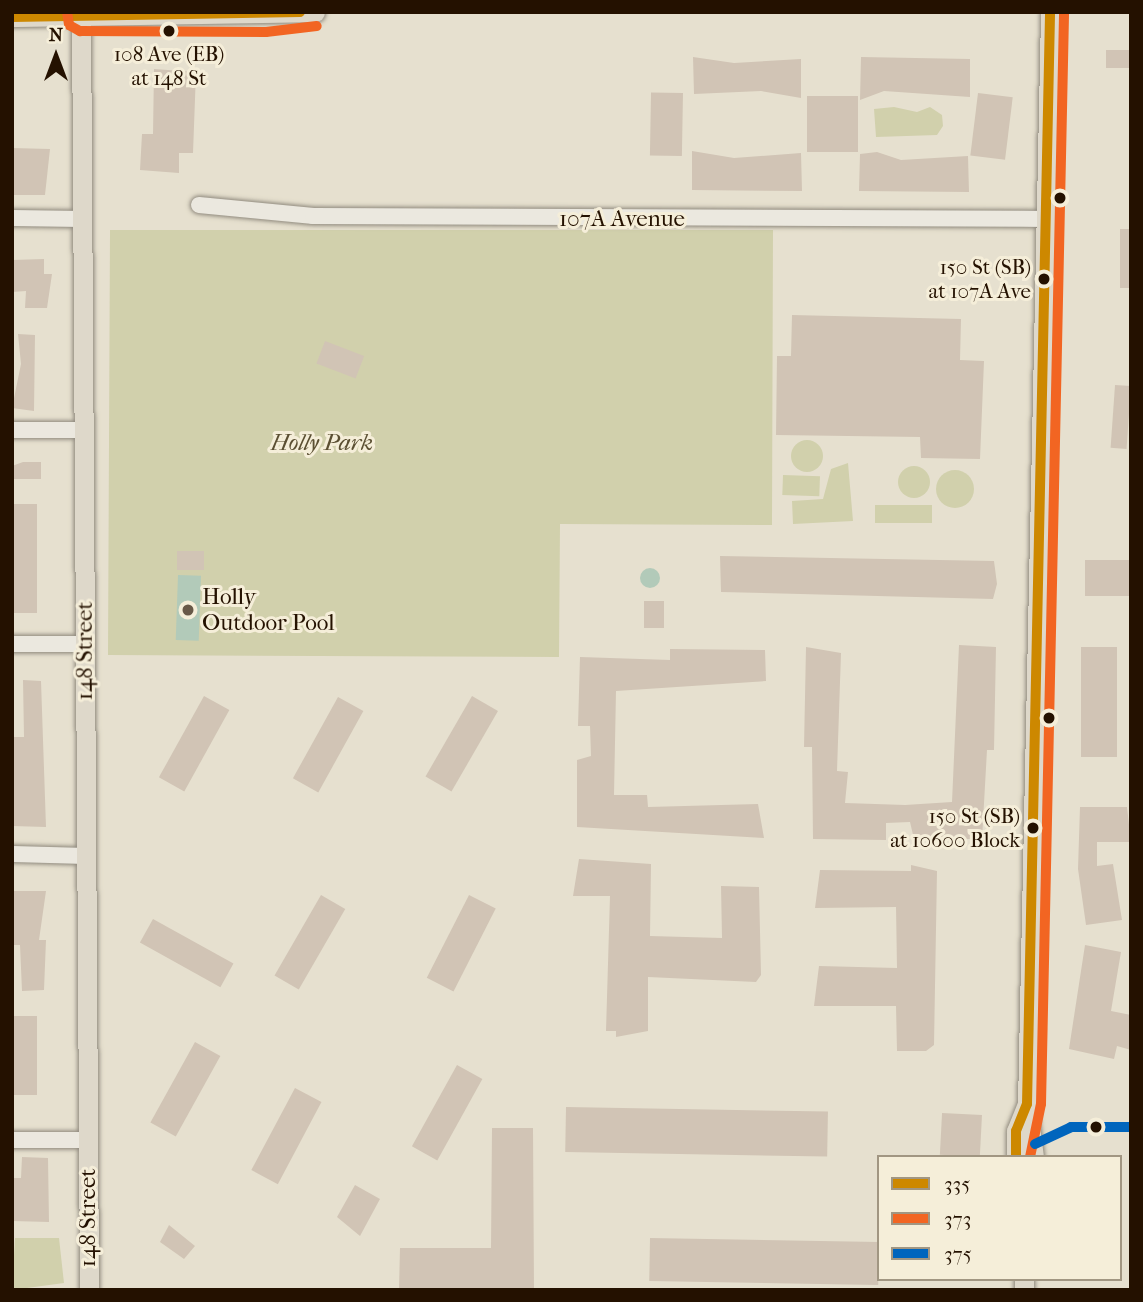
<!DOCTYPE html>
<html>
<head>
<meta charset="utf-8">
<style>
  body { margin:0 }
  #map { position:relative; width:1143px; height:1302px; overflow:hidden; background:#e6e0cf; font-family:"IM FELL French Canon",serif }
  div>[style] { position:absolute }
  .green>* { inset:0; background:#d1d0ac; transform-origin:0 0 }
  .round { border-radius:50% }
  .water>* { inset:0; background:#b2cab9; transform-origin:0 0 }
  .building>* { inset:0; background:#d1c4b5; transform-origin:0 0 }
  .roads { filter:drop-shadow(0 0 2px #918b7f) drop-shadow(0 0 2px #918b7f) }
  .minor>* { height:16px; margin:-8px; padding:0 8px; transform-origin:8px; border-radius:8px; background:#ebe8df }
  .major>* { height:19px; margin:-9.5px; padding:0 9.5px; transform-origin:9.5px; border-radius:9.5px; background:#ded8ca }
  .bus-1>* { height:10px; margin:-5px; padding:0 5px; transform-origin:5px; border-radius:5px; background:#cd8800 }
  .bus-2>* { height:10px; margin:-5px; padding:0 5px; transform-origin:5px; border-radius:5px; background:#f26522 }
  .bus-3>* { height:10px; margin:-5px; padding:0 5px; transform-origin:5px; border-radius:5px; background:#0065bd }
  .dots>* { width:19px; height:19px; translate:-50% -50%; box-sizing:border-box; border:4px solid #f5eed9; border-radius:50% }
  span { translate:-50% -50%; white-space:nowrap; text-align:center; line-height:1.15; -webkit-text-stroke:6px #f5eed9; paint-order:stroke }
  .bus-label { font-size:21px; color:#241100 }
  .right { translate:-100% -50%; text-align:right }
  .street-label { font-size:23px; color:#241100 }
  .park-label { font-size:23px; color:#5b4f32; font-style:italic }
  .poi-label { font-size:23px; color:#241100 }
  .left { translate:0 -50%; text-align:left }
  .frame { position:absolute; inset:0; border:14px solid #241100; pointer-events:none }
  .legend { position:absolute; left:877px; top:1155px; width:245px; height:126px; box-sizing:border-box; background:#f5eed9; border:2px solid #a19682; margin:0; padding:9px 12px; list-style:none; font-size:21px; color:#241100 }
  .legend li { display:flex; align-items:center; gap:14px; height:35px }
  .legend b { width:35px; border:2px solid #a19682 }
  .north { position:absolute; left:21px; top:21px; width:70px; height:70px; -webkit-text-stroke:5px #f5eed9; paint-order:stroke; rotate:0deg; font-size:19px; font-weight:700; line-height:28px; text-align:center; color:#241100 }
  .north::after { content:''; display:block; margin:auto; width:24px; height:32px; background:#241100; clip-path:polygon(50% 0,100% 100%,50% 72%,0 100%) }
</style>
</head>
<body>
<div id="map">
  <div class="green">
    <i style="clip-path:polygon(894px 107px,917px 112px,930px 107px,942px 115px,943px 126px,937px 135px,876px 137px,874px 109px)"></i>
    <i style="clip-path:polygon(110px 230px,773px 230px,772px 525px,560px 524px,559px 657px,108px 655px)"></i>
    <i class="round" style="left:791px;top:440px;width:32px;height:32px"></i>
    <i style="clip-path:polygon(848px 463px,853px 521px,793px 524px,792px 501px,823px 499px,831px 469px)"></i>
    <i class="round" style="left:898px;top:466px;width:32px;height:32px"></i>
    <i class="round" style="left:936px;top:470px;width:38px;height:38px"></i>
    <i style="left:783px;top:475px;width:37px;height:20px;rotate:2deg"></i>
    <i style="left:932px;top:505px;width:18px;height:57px;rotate:90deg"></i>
    <i style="clip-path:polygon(15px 1238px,59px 1238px,64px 1283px,12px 1290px)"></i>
  </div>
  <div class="water">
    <i class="round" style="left:640px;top:568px;width:20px;height:20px"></i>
    <i style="left:178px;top:575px;width:23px;height:65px;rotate:2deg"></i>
  </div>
  <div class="building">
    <i style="left:1106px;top:50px;width:25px;height:18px"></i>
    <i style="clip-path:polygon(693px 57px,734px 63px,801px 59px,801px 98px,761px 91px,694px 94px)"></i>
    <i style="clip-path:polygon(861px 57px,970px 59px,970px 97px,884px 91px,860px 100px)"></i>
    <i style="clip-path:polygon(154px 69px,196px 72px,193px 153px,179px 153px,179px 173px,140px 170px,142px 134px,153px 134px)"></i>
    <i style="left:683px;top:93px;width:63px;height:32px;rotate:91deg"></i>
    <i style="left:978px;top:93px;width:35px;height:63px;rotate:7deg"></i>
    <i style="left:807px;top:96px;width:51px;height:56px"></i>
    <i style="clip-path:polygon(12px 148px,50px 149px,45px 195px,12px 195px)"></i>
    <i style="clip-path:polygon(692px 151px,734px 158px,801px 153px,802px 191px,692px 190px)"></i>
    <i style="clip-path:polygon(877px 152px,901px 160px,968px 156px,969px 192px,859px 191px,860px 154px)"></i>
    <i style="left:1120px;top:229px;width:11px;height:59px"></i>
    <i style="clip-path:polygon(44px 259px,44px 274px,52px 274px,47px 308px,25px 308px,26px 291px,12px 292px,12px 260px)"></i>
    <i style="clip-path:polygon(792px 315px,961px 319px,960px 360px,984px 361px,980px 459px,921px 458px,920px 437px,776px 435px,777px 356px,791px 356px)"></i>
    <i style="clip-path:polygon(18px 334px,35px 335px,34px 411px,12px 408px,21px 364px)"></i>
    <i style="left:325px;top:341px;width:42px;height:24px;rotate:21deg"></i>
    <i style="left:1115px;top:385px;width:16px;height:63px;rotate:4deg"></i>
    <i style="clip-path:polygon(23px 462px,41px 462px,41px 479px,12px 479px,12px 466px)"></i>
    <i style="left:37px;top:504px;width:109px;height:23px;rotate:90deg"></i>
    <i style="left:177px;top:551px;width:27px;height:19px"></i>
    <i style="clip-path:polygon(720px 556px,994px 561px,997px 584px,993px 599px,721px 592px)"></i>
    <i style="left:1085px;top:560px;width:46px;height:36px"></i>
    <i style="left:664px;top:601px;width:27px;height:20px;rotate:90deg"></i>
    <i style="clip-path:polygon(959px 645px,996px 647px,994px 750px,987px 750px,982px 839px,914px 839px,910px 822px,886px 823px,886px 840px,813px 839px,812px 747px,804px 747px,806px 647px,841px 653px,837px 771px,848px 772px,845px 803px,905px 805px,952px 802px)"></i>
    <i style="left:1081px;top:647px;width:36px;height:110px"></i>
    <i style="clip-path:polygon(670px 649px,765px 650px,766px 681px,616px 691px,614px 795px,647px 795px,648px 807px,758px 804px,764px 838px,577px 827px,577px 760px,591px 756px,590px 726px,578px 726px,580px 657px,670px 660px)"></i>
    <i style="clip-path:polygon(23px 680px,41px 681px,46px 827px,12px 826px,12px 737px,24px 737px)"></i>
    <i style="left:204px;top:696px;width:29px;height:93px;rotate:29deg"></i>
    <i style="left:472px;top:696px;width:30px;height:93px;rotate:30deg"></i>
    <i style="left:338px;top:697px;width:29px;height:93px;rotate:29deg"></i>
    <i style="clip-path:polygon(1080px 807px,1127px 807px,1131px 842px,1097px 842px,1097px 866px,1113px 864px,1122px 920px,1086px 925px,1078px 869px)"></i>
    <i style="clip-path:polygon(579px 859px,651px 864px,650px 936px,722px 938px,721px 886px,759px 887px,761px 975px,756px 982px,648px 977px,648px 1031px,616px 1037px,616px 1031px,606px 1031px,610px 896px,573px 896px)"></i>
    <i style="clip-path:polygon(911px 865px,937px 871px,934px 1045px,926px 1051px,897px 1051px,896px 1006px,814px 1006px,819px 966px,897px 968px,896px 907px,815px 908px,820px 870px,911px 871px)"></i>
    <i style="clip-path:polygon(12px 891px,46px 891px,39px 940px,46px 940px,44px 990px,22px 991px,20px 945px,12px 945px)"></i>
    <i style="left:321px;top:895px;width:28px;height:93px;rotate:30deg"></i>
    <i style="left:469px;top:895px;width:30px;height:93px;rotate:27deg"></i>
    <i style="left:153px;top:919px;width:92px;height:27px;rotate:29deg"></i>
    <i style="clip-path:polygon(1085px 945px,1121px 952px,1111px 1011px,1131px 1015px,1131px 1050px,1117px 1046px,1114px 1059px,1069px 1049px)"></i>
    <i style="left:12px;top:1016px;width:25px;height:79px"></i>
    <i style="left:195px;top:1042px;width:29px;height:92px;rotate:29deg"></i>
    <i style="left:457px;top:1065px;width:29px;height:93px;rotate:29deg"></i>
    <i style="left:295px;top:1088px;width:30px;height:93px;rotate:28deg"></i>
    <i style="left:566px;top:1107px;width:262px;height:45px;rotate:1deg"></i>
    <i style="left:982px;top:1115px;width:42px;height:40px;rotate:93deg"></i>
    <i style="clip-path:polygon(492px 1128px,533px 1128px,534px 1289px,399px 1290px,400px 1248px,491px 1248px)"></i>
    <i style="clip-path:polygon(22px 1157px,48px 1158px,49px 1222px,12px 1221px,12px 1178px,21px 1178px)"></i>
    <i style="clip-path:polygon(355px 1185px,380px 1199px,360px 1236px,337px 1217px)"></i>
    <i style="clip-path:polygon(169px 1225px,195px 1246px,184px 1259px,160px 1242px)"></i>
    <i style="left:650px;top:1238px;width:229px;height:43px;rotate:1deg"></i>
  </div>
  <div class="roads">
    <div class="minor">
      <i style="left:199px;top:205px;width:115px;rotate:5.5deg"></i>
      <i style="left:313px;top:216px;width:733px;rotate:0.23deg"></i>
      <i style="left:12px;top:218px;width:70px;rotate:0.8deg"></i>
      <i style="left:12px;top:430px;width:72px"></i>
      <i style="left:12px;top:644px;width:73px"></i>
      <i style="left:12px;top:854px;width:75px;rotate:1.5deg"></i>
      <i style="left:12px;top:1140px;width:76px"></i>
    </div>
    <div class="major">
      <i style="left:81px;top:12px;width:1278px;rotate:89.64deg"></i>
      <i style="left:12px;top:17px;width:303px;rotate:-0.9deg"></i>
      <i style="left:1016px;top:1157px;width:26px;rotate:-90deg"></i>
      <i style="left:1016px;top:1131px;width:29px;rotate:-68deg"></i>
      <i style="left:1034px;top:1157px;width:53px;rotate:-97.5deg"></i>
      <i style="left:1027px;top:1104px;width:1092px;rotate:-88.79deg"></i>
      <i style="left:1024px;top:1290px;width:11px;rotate:-90deg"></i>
    </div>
  </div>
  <div class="bus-1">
    <i style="left:12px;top:17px;width:288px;rotate:-1deg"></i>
    <i style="left:1016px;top:1157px;width:26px;rotate:-90deg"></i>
    <i style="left:1016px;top:1131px;width:29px;rotate:-68deg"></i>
    <i style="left:1027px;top:1104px;width:1092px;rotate:-88.79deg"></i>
  </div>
  <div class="bus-2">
    <i style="left:67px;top:12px;width:13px;rotate:81deg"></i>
    <i style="left:69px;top:25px;width:13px;rotate:29deg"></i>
    <i style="left:80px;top:31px;width:186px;rotate:0.3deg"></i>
    <i style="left:266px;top:32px;width:51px;rotate:-6.7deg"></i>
    <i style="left:1030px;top:1157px;width:54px;rotate:-78.3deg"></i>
    <i style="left:1041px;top:1104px;width:1092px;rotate:-88.79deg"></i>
  </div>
  <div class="bus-3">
    <i style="left:1035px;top:1144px;width:40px;rotate:-25deg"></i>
    <i style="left:1071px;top:1127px;width:60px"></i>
  </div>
  <div class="dots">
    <i style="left:169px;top:31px;background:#241100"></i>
    <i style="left:1060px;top:198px;background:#241100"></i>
    <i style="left:1044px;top:279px;background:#241100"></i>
    <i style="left:188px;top:610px;background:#685948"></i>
    <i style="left:1049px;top:718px;background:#241100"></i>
    <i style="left:1033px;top:828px;background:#241100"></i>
    <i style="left:1096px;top:1127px;background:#241100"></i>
  </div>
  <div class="bus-label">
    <span style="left:169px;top:66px">108 Ave (EB)<br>at 148 St</span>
    <span class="right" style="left:1031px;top:279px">150 St (SB)<br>at 107A Ave</span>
    <span class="right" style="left:1020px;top:828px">150 St (SB)<br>at 10600 Block</span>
  </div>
  <div class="street-label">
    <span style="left:622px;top:219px">107A Avenue</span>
    <span style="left:85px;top:651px;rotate:-90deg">148 Street</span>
    <span style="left:88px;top:1218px;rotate:-90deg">148 Street</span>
  </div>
  <div class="park-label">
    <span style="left:322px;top:443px">Holly Park</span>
  </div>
  <div class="poi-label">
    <span class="left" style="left:202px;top:610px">Holly<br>Outdoor Pool</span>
  </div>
  <div class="frame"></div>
  <ul class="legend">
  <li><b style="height:9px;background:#cd8800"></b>335</li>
  <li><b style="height:9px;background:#f26522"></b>373</li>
  <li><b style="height:9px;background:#0065bd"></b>375</li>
  </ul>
  <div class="north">N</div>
</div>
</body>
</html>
